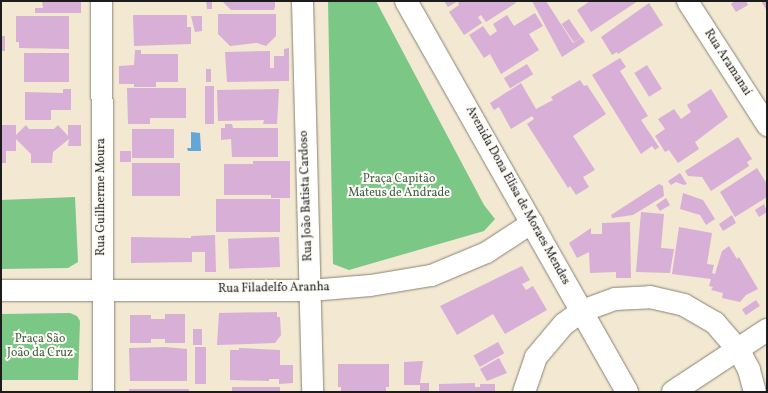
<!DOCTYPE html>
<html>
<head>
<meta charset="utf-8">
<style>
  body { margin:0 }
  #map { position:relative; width:768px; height:393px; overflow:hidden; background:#f3e8d1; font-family:Vollkorn,serif }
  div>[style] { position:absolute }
  .green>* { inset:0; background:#7bc786 }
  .water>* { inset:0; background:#63a7d8 }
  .building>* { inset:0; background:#d8afd7; transform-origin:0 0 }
  .roads { filter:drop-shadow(0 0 1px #888276) drop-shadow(0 0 1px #888276) }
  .minor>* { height:21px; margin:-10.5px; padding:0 10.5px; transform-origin:10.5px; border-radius:10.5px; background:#fff }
  .tertiary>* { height:22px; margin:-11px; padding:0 11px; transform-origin:11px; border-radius:11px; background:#fff }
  span { translate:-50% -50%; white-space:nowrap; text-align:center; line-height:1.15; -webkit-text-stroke:4px #fdfcf7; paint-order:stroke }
  .street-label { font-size:12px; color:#1c1c1c }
  .park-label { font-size:12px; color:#426046 }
  .frame { position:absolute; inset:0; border:2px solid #1c1c1c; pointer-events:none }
</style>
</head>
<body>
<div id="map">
  <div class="green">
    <i style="clip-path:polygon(328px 1px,376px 1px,484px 205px,495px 219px,484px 231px,349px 270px,333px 264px)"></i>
    <i style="clip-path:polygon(75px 197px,78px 262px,68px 268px,1px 269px,1px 200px)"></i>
    <i style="clip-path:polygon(70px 313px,77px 316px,80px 321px,78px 380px,1px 380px,1px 314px)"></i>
  </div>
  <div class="water">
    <i style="clip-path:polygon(191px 132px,200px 133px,201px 151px,188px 151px,187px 148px,191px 148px)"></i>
  </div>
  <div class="building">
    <i style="clip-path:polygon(42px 1px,81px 1px,81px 13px,35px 13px,35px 8px,43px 8px)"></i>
    <i style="clip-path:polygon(206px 1px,212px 1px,212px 9px,207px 9px)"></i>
    <i style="clip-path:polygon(222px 1px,275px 1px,275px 7px,274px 10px,231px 10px)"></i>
    <i style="clip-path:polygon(444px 1px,458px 1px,448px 7px)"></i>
    <i style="clip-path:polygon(460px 1px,514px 1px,516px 3px,486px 22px,481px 15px,478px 17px,482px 23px,464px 35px,449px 12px,459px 5px,458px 3px)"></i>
    <i style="clip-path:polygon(532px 1px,546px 1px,573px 43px,582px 37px,585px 42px,562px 57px)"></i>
    <i style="clip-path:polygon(590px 1px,638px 1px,591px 32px,577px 10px)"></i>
    <i style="clip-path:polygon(735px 1px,746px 1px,748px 5px,736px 12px,731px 4px)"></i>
    <i style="clip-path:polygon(761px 1px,767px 1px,767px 11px)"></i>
    <i style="clip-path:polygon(649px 3px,663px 25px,618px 54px,617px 52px,612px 55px,601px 37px)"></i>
    <i style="clip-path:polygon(535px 13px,543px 26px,529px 34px,539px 50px,501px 74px,490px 54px,484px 58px,469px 35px,483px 26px,490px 36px,497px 31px,493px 24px,507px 15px,514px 26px)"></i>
    <i style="clip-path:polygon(218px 14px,276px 14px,276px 36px,266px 46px,257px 43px,230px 46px,218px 34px)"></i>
    <i style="clip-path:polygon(133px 15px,187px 15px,187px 27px,191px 27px,191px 44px,134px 46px)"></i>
    <i style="clip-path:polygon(16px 16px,69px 16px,69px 49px,19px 48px,19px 42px,16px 42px)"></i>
    <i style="clip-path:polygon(191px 16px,202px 16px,202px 31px,195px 32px)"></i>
    <i style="left:569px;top:19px;width:22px;height:9px;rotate:56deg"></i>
    <i style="left:1px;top:36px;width:4px;height:15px"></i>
    <i style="clip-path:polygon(289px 48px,289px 81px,227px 82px,225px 52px,270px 51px,270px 68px,274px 68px,274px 56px,284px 56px,284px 49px)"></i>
    <i style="clip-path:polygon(135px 50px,141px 50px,141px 54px,178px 54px,178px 82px,156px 82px,156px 87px,134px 87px,134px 84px,119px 84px,119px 66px,134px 65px)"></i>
    <i style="left:24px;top:53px;width:45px;height:29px"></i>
    <i style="clip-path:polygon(620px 58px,626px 67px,620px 71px,648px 116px,641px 120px,659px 147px,655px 150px,652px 146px,641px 154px,592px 75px)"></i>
    <i style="left:527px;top:64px;width:12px;height:27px;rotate:59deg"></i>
    <i style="left:647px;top:65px;width:28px;height:15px;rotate:58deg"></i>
    <i style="left:206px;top:69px;width:5px;height:13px"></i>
    <i style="clip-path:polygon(580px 80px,584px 86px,587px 85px,606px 114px,573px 136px,595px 170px,583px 177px,589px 187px,576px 195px,570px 186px,568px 188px,527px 124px,534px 119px,532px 116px,511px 129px,499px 107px,494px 110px,490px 103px,521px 83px,536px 109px,553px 100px,551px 97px)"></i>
    <i style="left:205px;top:86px;width:9px;height:38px"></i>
    <i style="clip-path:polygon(127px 88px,186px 88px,186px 118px,150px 118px,150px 124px,128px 124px)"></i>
    <i style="clip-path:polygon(63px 89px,71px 89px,71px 110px,51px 110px,51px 120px,25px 120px,25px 92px,63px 93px)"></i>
    <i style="clip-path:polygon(279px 89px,277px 124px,263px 124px,264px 120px,218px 121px,217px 90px)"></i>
    <i style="clip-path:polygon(711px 89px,728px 117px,695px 142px,699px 149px,678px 163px,669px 150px,665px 152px,655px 136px,665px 129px,658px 119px,674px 109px,681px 119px,691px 112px,687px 105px)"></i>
    <i style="clip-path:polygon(225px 124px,232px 124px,233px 128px,278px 128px,278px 157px,232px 157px,231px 139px,221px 140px,221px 128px,225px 128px)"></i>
    <i style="clip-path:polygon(1px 125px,16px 125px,16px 135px,26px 125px,29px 129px,54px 129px,58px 125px,68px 136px,68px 125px,81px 125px,81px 146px,68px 146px,69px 139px,53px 152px,52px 163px,31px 163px,31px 154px,16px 139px,16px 151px,6px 151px,6px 163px,1px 163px)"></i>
    <i style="left:132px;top:129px;width:42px;height:29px"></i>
    <i style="clip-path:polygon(738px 137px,752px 159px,747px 162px,749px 166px,711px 191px,702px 177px,688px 176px,685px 171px)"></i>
    <i style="left:131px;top:151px;width:11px;height:11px;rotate:90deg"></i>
    <i style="clip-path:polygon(253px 161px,290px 161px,290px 198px,271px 198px,271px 195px,224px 195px,224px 164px,253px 164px)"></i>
    <i style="left:180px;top:163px;width:33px;height:48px;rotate:90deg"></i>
    <i style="clip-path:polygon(757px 168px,767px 184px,767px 197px,735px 217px,720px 192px)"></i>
    <i style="clip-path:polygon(680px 173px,687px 184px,684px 185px,676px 182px,671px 185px,668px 181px)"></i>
    <i style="clip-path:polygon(659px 184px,663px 186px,664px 196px,633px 215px,612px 218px,611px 215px)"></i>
    <i style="clip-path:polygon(683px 193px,703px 200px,715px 219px,706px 225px,700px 215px,680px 209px)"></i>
    <i style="clip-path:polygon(666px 198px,670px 205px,660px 211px,656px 205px)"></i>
    <i style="left:280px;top:199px;width:33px;height:64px;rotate:90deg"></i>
    <i style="clip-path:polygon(764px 204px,767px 212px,759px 217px,755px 210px)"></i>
    <i style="clip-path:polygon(641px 212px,664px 214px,661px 248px,674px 249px,670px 273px,636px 272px)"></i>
    <i style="clip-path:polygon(732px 215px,736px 223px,723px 231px,719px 224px)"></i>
    <i style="clip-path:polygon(630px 222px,631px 278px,616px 278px,616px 272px,590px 273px,589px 252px,577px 258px,569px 243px,591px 228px,591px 234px,602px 234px,602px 223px)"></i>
    <i style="clip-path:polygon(679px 227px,712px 233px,707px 264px,714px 265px,712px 273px,715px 274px,722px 251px,729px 246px,737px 259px,739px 257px,758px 289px,746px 295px,740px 302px,722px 298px,723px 293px,711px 290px,713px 287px,709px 286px,711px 279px,672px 274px)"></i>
    <i style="clip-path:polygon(215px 235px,216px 272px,205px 272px,205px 252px,192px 252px,192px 262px,131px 263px,131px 237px,191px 238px,191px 236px)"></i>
    <i style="left:279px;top:237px;width:30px;height:51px;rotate:88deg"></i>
    <i style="clip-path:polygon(522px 266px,530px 280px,522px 284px,526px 290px,533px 286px,547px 310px,505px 334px,493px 314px,457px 335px,440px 306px)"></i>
    <i style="left:756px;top:300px;width:7px;height:17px;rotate:56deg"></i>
    <i style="clip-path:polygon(277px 312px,277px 317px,280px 317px,281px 335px,275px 343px,217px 345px,219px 313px)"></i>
    <i style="clip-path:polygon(165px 314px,185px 314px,185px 343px,165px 343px,165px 339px,151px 339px,151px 343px,130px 343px,130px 315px,151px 315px,151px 319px,165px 319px)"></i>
    <i style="left:193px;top:329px;width:9px;height:16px"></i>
    <i style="left:498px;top:342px;width:13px;height:28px;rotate:61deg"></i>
    <i style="clip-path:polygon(165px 347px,187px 349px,187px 381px,130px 381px,129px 348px)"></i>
    <i style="left:195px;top:347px;width:11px;height:37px"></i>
    <i style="clip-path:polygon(239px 348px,280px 350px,280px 365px,293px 365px,293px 383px,279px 384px,279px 379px,269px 379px,269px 381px,230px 380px,230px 350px,239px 350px)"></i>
    <i style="clip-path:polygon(499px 358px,507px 373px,487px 381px,480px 369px)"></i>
    <i style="clip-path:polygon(423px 361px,420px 383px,429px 383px,429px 392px,420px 392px,420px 385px,404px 385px,404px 362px)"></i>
    <i style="clip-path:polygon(338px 364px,389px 364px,389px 387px,386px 387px,386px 392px,341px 392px,341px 387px,338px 387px)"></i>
    <i style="clip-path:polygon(475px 383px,475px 387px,480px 387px,480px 384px,495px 384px,495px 392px,439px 392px,439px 384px)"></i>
    <i style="left:232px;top:387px;width:48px;height:5px"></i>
    <i style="left:129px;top:389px;width:60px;height:3px"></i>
    <i style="left:26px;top:391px;width:51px;height:1px"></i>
  </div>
  <div class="roads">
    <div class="minor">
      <i style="left:101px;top:1px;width:391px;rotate:89.7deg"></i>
      <i style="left:302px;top:1px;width:391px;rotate:88.5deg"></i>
      <i style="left:687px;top:1px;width:148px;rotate:57.2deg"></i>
      <i style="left:1px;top:290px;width:309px"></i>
      <i style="left:310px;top:290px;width:60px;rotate:-4.8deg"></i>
      <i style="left:370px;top:285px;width:62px;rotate:-9.3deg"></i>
      <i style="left:431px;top:275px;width:60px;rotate:-22.7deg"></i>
      <i style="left:486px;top:252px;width:55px;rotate:-33.1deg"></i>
    </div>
    <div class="tertiary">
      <i style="left:406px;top:1px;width:449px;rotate:60.5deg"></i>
      <i style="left:524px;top:392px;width:37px;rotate:-71deg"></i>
      <i style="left:536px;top:357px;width:43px;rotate:-49.7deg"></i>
      <i style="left:564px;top:324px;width:22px;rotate:-36deg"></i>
      <i style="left:582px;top:311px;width:35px;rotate:-20deg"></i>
      <i style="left:615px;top:299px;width:35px;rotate:-3deg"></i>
      <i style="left:650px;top:297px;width:35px;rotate:13deg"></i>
      <i style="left:684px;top:305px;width:36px;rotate:30deg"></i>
      <i style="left:715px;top:323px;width:35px;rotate:49deg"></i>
      <i style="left:738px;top:349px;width:24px;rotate:62deg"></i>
      <i style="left:749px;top:370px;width:23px;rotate:75deg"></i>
      <i style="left:673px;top:392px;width:113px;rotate:-33.4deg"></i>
    </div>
  </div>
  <div class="street-label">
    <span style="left:727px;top:63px;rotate:57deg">Rua Aramanaí</span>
    <span style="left:307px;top:196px;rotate:-92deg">Rua João Batista Cardoso</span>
    <span style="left:517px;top:196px;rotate:61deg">Avenida Dona Elisa de Moraes Mendes</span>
    <span style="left:102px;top:197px;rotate:-90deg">Rua Guilherme Moura</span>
    <span style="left:274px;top:289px;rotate:-1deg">Rua Filadelfo Aranha</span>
  </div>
  <div class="park-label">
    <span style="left:399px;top:187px">Praça Capitão<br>Mateus de Andrade</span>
    <span style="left:40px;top:347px">Praça São<br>João da Cruz</span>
  </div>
  <div class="frame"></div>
</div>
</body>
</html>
